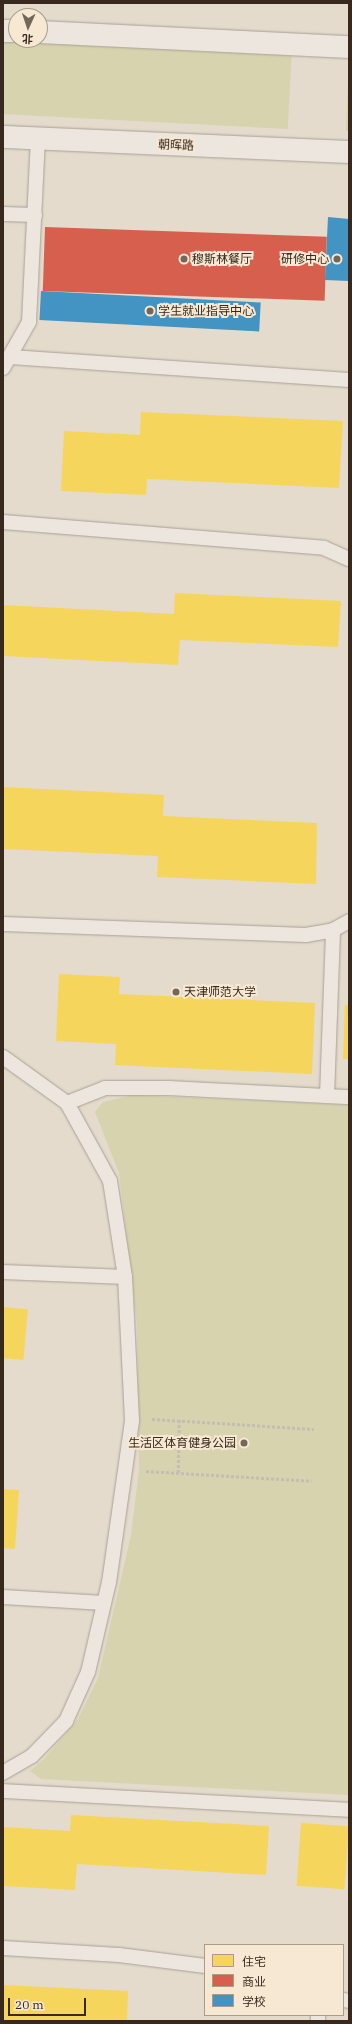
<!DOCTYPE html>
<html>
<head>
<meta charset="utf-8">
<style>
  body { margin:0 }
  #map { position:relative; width:352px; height:2024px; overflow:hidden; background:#e4dbcc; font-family:"IBM Plex Serif","Noto Sans SC",serif }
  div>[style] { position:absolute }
  .green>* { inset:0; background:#d7d3ae; transform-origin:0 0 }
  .homes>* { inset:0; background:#f6d55c; transform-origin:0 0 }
  .shops>* { inset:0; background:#d6604d; transform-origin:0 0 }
  .schools>* { inset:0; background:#4393c3; transform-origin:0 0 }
  .path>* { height:2.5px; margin-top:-1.25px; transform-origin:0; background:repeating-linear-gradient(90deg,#c5bdb4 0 3px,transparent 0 5px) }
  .roads { filter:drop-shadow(0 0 1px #a9a096) drop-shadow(0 0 1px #a9a096) }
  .lane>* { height:14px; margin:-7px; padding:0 7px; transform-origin:7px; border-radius:7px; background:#ece6de }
  .secondary>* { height:22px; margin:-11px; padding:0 11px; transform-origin:11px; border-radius:11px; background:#ece6de }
  .dots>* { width:11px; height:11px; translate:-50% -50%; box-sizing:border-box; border:2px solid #f6e8d2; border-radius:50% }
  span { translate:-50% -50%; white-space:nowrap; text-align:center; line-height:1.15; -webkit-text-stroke:4px #f6e8d2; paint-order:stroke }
  .street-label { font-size:12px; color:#38281d }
  .poi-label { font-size:12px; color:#38281d }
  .left { translate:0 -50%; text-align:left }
  .right { translate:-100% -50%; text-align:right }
  .frame { position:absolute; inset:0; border:4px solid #38281d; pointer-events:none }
  .legend { position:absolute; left:204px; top:1944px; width:140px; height:72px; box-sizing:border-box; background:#f6e8d2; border:1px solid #aa9b8a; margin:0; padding:5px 7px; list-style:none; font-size:12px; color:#38281d }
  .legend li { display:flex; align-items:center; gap:8px; height:20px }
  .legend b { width:20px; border:1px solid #aa9b8a }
  .north { position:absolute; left:8px; top:8px; width:40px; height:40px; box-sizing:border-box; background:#f6e8d2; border:1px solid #aa9b8a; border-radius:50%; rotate:183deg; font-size:11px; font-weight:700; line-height:16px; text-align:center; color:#38281d }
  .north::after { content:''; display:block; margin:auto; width:14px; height:18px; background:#74675a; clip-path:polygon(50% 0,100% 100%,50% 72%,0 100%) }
  .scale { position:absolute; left:8px; top:1998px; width:78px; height:18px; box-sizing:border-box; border:2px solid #38281d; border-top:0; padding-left:5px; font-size:12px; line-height:14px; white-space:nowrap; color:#38281d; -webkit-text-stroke:3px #f6e8d2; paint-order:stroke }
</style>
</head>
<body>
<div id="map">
  <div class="green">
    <i style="left:3px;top:40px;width:289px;height:74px;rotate:3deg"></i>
    <i style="clip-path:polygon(349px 59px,349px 131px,346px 131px)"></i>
    <i style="clip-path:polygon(132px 1095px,349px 1105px,349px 1795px,41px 1779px,30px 1771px,44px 1759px,78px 1719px,98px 1678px,131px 1535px,139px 1470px,137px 1324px,119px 1173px,95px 1112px,103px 1102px)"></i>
  </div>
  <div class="homes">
    <i style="clip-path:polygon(141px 412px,343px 421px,339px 488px,147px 479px,146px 495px,61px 491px,64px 431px,140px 435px)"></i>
    <i style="clip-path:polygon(175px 593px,341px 601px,338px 647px,180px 640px,178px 665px,3px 656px,3px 605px,174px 614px)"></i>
    <i style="clip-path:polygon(3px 787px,164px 795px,163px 816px,317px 823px,316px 884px,157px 877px,158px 856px,3px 849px)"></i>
    <i style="clip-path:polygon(59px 974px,120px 977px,119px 994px,315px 1003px,312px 1074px,115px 1065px,116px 1044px,56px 1041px)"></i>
    <i style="clip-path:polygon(345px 1005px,349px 1005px,349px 1059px,343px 1059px)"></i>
    <i style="left:3px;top:1307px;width:25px;height:51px;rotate:5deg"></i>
    <i style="clip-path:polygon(3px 1489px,19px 1490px,15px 1549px,3px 1548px)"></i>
    <i style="clip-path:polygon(71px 1815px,269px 1826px,266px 1875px,77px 1864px,75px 1890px,3px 1886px,3px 1827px,70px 1831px)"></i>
    <i style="left:301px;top:1823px;width:48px;height:63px;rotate:4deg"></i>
    <i style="clip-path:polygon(3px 1985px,128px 1991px,127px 2021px,3px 2021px)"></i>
  </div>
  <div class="shops">
    <i style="left:45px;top:227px;width:282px;height:64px;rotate:2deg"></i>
  </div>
  <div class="schools">
    <i style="clip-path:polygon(328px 217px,349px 219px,349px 281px,325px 280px)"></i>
    <i style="left:41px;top:291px;width:220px;height:29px;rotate:3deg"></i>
  </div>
  <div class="path">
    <i style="left:152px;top:1419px;width:162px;rotate:3.5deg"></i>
    <i style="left:146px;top:1471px;width:166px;rotate:3.4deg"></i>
    <i style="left:178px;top:1473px;width:54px;rotate:-88.9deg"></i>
  </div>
  <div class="roads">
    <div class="lane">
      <i style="left:3px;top:214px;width:32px;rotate:2deg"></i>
      <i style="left:10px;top:357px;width:340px;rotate:3.9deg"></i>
      <i style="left:3px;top:368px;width:53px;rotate:-60.5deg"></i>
      <i style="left:29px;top:322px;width:183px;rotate:-87.2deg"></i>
      <i style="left:3px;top:522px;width:322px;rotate:4.6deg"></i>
      <i style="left:324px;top:548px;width:27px;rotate:24deg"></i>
      <i style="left:3px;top:924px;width:303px;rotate:2.1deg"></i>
      <i style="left:306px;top:935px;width:27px;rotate:-10deg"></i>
      <i style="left:333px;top:930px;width:18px;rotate:-29deg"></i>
      <i style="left:3px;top:1057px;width:79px;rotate:35.7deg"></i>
      <i style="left:67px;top:1103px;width:89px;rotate:61.1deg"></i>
      <i style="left:110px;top:1181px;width:97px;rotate:81.1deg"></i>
      <i style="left:125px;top:1277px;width:144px;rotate:87.2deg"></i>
      <i style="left:132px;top:1421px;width:163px;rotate:98.1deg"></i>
      <i style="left:109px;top:1582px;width:92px;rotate:103.1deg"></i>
      <i style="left:88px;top:1672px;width:54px;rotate:114.2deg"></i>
      <i style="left:66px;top:1721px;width:49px;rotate:134.2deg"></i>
      <i style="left:32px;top:1756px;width:34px;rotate:150deg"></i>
      <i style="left:327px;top:1096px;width:166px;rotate:-87.9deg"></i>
      <i style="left:67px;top:1103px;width:41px;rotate:-21.5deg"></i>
      <i style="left:105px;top:1088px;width:65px"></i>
      <i style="left:170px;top:1088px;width:179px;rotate:2.9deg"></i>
      <i style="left:3px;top:1272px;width:122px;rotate:2.3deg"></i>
      <i style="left:3px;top:1597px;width:101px;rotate:3.4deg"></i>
      <i style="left:3px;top:1791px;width:347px;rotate:3.1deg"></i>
      <i style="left:3px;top:1948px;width:116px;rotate:3.5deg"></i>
      <i style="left:119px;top:1955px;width:87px;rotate:7.3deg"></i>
      <i style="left:343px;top:2000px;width:6px;rotate:9deg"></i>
      <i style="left:318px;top:2021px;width:6px;rotate:-90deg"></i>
    </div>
    <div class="secondary">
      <i style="left:3px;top:31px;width:13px"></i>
      <i style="left:40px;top:32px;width:309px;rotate:2.8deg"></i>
      <i style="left:3px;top:137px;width:346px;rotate:2.5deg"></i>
    </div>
  </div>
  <div class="dots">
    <i style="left:184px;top:259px;background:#74675a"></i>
    <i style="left:337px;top:259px;background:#74675a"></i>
    <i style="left:150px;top:311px;background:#74675a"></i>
    <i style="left:176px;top:992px;background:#74675a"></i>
    <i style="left:244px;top:1443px;background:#74675a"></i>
  </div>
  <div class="street-label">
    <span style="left:176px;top:145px;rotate:2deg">朝晖路</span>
  </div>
  <div class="poi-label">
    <span class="left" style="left:192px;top:259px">穆斯林餐厅</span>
    <span class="right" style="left:329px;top:259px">研修中心</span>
    <span class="left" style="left:158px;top:311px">学生就业指导中心</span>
    <span class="left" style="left:184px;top:992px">天津师范大学</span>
    <span class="right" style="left:236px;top:1443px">生活区体育健身公园</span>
  </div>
  <div class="frame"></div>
  <ul class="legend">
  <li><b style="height:11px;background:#f6d55c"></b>住宅</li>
  <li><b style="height:11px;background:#d6604d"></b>商业</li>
  <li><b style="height:11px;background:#4393c3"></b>学校</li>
  </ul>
  <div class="north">北</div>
  <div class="scale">20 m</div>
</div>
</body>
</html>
